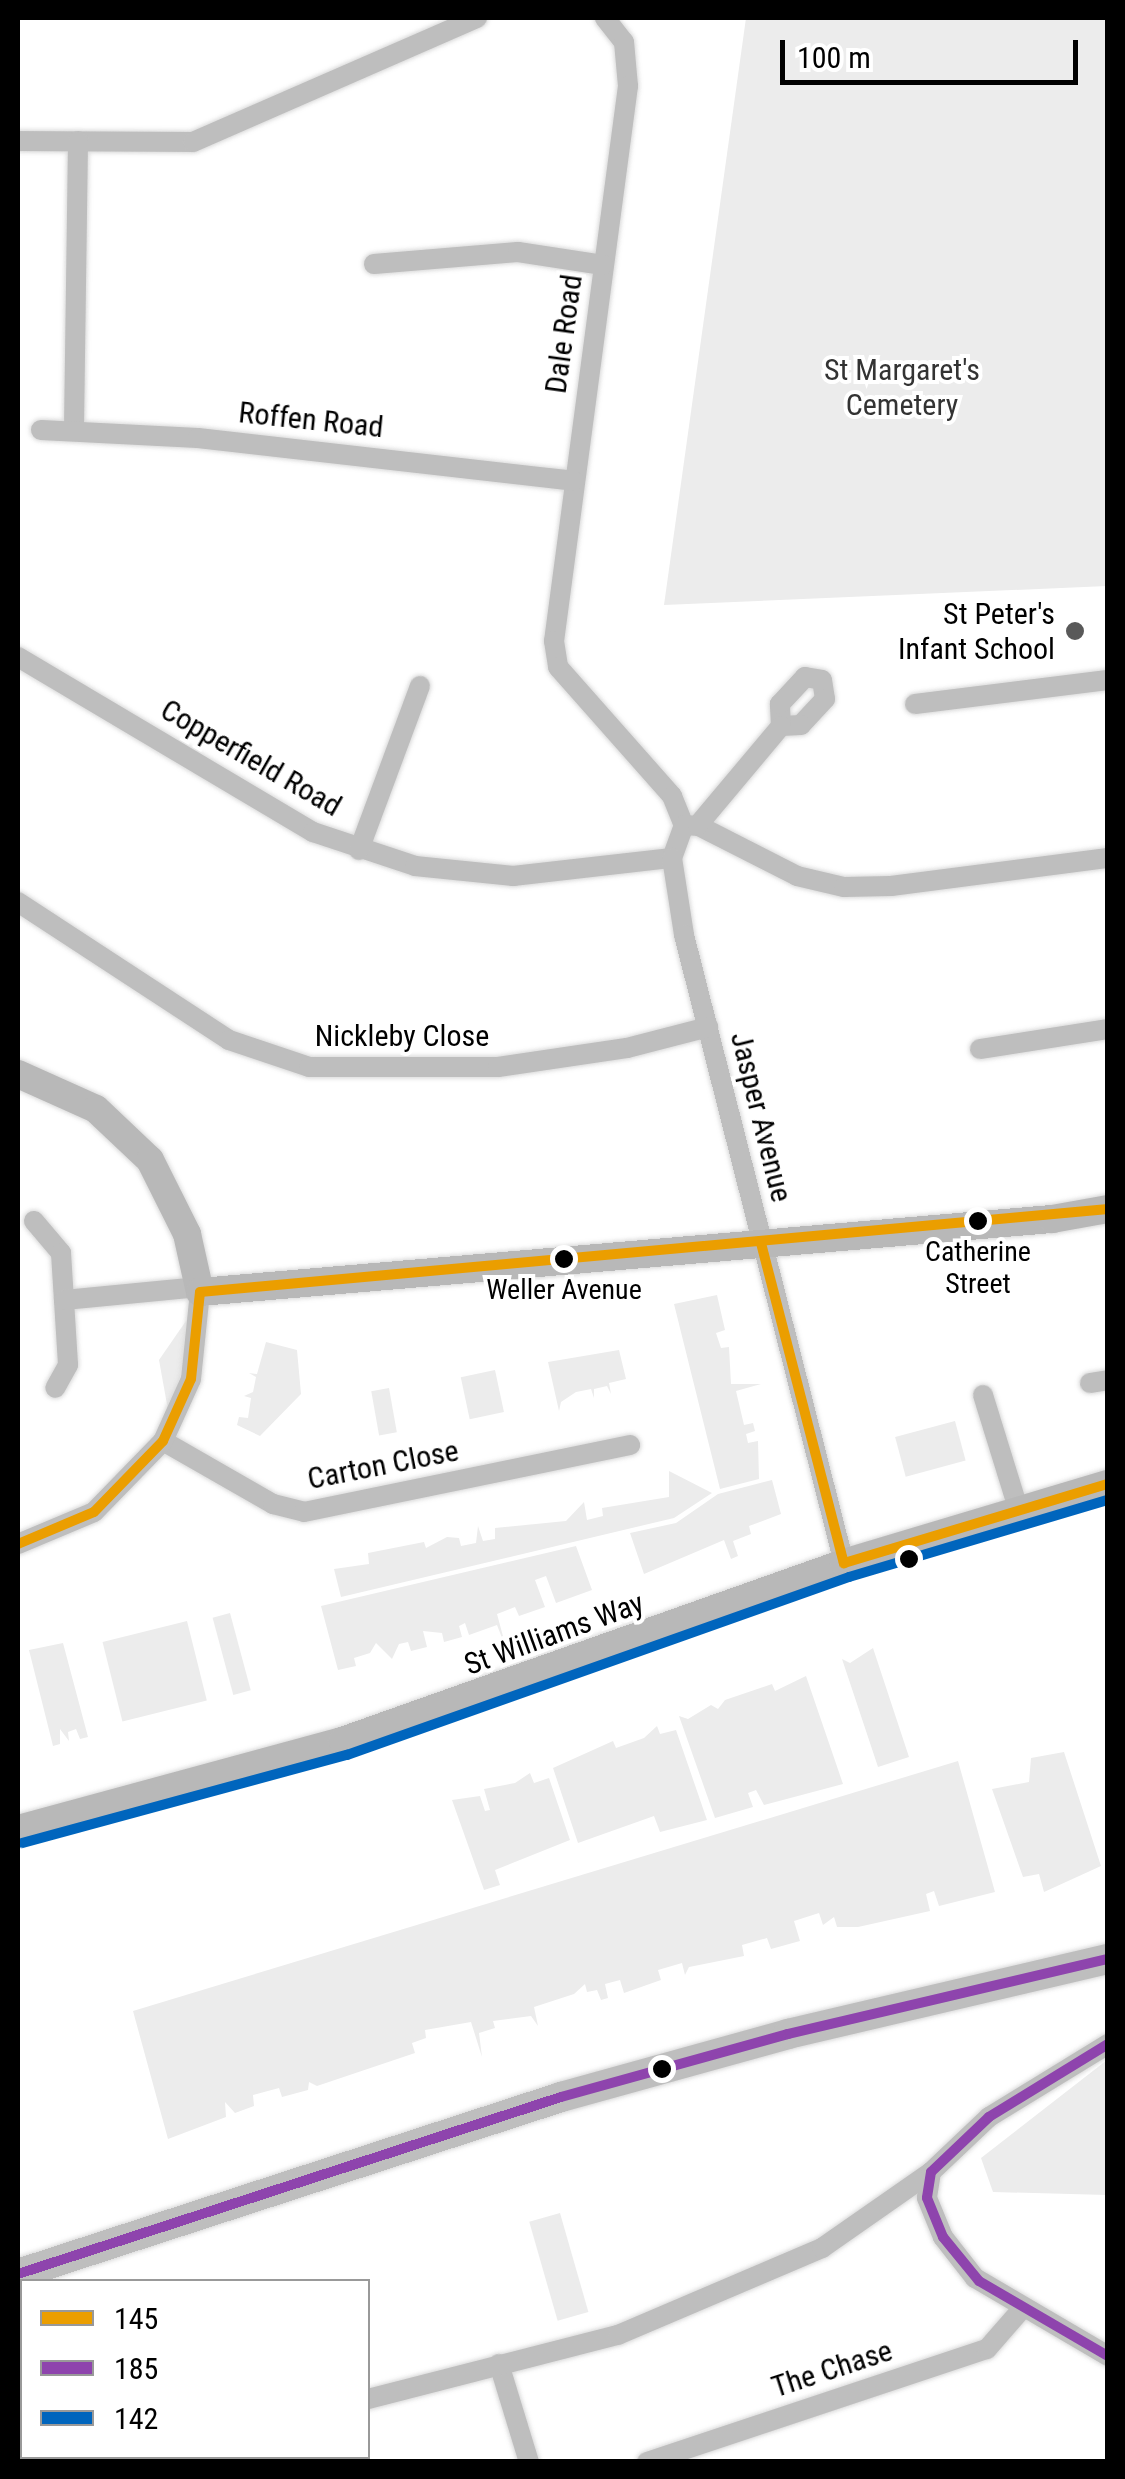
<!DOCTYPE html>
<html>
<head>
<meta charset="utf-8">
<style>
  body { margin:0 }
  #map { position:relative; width:1125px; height:2479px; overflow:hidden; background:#fff; font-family:"Roboto Condensed",sans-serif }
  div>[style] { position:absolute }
  .green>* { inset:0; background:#ececec; transform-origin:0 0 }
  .roads { filter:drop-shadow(0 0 2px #dbdbdb) drop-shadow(0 0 2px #dbdbdb) }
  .street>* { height:20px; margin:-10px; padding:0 10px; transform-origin:10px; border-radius:10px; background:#bebebe }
  .secondary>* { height:28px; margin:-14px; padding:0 14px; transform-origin:14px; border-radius:14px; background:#b8b8b8 }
  .primary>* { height:30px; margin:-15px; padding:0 15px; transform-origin:15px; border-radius:15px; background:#bebebe }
  .bus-1>* { height:10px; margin:-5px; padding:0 5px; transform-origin:5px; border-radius:5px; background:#eb9e00 }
  .bus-2>* { height:10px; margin:-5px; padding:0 5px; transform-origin:5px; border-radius:5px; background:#8e44ad }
  .bus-3>* { height:10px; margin:-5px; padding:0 5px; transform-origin:5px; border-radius:5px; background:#0065bd }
  .dots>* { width:28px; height:28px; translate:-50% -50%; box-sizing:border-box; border:5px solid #fff; border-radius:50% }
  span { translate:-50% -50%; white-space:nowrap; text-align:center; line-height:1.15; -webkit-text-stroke:8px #fff; paint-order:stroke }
  .bus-label { font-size:28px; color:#000 }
  .street-label { font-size:30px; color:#000 }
  .park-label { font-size:30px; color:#333 }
  .poi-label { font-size:30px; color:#000 }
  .right { translate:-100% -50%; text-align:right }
  .frame { position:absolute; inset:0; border:20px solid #000; pointer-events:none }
  .legend { position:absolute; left:20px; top:2279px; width:350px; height:180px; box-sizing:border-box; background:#fff; border:2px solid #999; margin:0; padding:12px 18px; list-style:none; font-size:30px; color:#000 }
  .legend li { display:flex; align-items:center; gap:20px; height:50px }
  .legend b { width:50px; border:2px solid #999 }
  .scale { position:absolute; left:780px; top:40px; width:298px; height:45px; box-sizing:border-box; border:5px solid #000; border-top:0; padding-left:12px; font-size:30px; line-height:35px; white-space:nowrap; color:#000; -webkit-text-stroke:8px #fff; paint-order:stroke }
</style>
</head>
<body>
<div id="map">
  <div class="green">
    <i style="clip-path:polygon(746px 18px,1107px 18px,1107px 586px,664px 605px)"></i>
    <i style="clip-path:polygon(717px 1295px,725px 1330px,716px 1333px,721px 1348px,729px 1347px,731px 1384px,761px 1384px,736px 1391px,744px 1425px,753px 1423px,755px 1431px,746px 1434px,748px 1443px,758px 1441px,759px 1479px,720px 1489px,674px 1304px)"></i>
    <i style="clip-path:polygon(188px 1318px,184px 1367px,168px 1410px,159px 1360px)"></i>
    <i style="clip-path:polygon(266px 1342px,297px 1350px,301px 1394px,260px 1436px,237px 1425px,239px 1417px,248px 1418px,251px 1398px,244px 1396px,253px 1392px,256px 1377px,249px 1373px,257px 1374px)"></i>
    <i style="clip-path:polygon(619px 1350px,626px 1379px,609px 1383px,611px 1394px,607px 1386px,594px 1389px,594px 1398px,591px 1389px,576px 1392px,561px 1402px,559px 1411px,548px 1362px)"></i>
    <i style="left:495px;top:1370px;width:43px;height:35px;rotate:78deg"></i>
    <i style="left:389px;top:1388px;width:45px;height:18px;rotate:80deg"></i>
    <i style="left:955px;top:1421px;width:41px;height:62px;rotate:75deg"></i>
    <i style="clip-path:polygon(669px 1471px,712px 1493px,674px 1518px,341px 1597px,334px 1569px,369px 1564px,368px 1553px,424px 1542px,426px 1548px,447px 1537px,459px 1538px,461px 1546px,476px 1543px,478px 1526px,483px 1541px,495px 1539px,495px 1528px,566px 1521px,584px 1502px,587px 1520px,603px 1516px,602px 1508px,669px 1497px)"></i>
    <i style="clip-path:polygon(772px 1480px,781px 1514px,749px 1526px,751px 1534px,733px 1541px,738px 1556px,731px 1559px,724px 1540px,644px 1574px,630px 1533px,676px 1523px,718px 1494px)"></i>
    <i style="clip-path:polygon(576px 1546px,592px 1590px,556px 1603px,546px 1576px,535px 1580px,545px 1607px,519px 1616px,515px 1607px,497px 1614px,507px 1651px,497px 1625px,469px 1635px,465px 1623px,459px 1626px,462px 1637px,444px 1642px,442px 1633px,423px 1631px,427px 1647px,411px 1651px,408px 1642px,399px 1644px,392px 1659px,376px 1643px,370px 1653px,354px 1658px,356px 1666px,338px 1670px,321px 1606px)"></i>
    <i style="left:230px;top:1613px;width:80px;height:18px;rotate:75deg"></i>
    <i style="left:187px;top:1621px;width:82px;height:87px;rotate:76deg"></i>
    <i style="clip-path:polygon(63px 1643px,88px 1737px,80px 1739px,76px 1729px,68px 1732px,69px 1741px,60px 1729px,60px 1744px,53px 1746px,29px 1650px)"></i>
    <i style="clip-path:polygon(873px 1648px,909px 1757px,878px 1767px,842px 1659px,850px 1663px)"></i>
    <i style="clip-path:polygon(806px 1676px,843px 1784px,764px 1805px,756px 1790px,748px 1793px,753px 1807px,715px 1818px,679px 1716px,688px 1719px,711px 1705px,718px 1709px,725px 1700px,772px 1684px,775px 1691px)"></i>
    <i style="clip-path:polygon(657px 1726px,660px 1734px,676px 1730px,707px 1820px,660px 1832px,654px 1816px,578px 1843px,553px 1768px,613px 1741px,616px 1748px,644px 1738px)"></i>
    <i style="clip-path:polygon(1064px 1752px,1101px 1866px,1044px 1892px,1039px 1874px,1023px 1877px,992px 1789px,1029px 1782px,1031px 1758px)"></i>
    <i style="clip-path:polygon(958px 1761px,995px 1892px,939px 1906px,934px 1891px,926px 1894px,930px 1911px,858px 1927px,837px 1927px,834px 1917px,823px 1925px,819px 1913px,794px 1921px,800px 1941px,771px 1949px,767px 1938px,742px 1945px,744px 1956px,689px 1967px,685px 1975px,682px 1963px,658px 1970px,661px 1980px,624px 1993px,620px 1980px,605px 1984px,608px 1998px,601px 2000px,597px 1990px,587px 1992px,585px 1984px,574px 1994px,534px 2007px,538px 2026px,531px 2016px,493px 2021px,495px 2028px,479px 2033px,482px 2057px,471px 2022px,425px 2030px,426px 2038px,412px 2043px,415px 2053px,317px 2086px,309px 2082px,308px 2090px,282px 2097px,279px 2088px,253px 2095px,254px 2106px,235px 2113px,225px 2102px,226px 2117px,168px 2139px,133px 2011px)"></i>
    <i style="clip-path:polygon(530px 1773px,534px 1783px,549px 1778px,570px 1840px,495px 1870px,500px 1885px,484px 1890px,452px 1800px,480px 1796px,485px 1811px,490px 1810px,484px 1789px,515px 1783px)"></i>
    <i style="clip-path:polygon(1107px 2060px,1107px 2195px,993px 2192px,981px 2158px)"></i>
    <i style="left:560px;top:2213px;width:103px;height:32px;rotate:74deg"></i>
  </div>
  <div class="roads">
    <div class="street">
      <i style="left:605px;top:18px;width:31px;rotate:52deg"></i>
      <i style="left:624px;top:42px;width:44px;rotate:84.8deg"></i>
      <i style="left:628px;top:86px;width:560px;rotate:97.59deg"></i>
      <i style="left:554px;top:641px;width:26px;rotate:81deg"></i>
      <i style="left:558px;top:667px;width:172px;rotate:48.5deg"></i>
      <i style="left:672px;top:796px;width:31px;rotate:68deg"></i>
      <i style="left:684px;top:825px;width:15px;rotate:4deg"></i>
      <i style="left:699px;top:826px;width:110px;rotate:27deg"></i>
      <i style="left:797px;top:876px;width:48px;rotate:13.2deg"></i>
      <i style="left:844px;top:887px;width:47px;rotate:-1.2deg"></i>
      <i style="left:891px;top:886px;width:219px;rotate:-7.4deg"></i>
      <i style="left:18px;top:141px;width:175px;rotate:0.3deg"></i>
      <i style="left:193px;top:142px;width:310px;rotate:-23.6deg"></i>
      <i style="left:374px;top:264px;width:144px;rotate:-4.8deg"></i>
      <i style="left:518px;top:252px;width:86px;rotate:8.7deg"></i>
      <i style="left:74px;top:428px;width:287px;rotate:-89.2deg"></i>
      <i style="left:41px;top:430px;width:157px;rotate:2.9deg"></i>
      <i style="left:198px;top:438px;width:378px;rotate:6.5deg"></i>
      <i style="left:18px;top:657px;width:343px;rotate:30.7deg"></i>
      <i style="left:313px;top:832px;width:108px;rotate:18.4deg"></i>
      <i style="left:415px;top:866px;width:99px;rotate:5.8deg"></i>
      <i style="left:513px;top:876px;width:160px;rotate:-6.5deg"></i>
      <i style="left:672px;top:858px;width:35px;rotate:-70deg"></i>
      <i style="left:805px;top:677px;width:17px;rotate:10deg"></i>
      <i style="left:822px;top:680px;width:19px;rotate:81deg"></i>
      <i style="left:825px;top:699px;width:35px;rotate:133deg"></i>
      <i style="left:801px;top:725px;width:20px;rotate:177deg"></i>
      <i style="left:781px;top:726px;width:22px;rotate:-93deg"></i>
      <i style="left:780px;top:704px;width:37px;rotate:-47deg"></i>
      <i style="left:915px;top:704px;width:194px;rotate:-7.1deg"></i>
      <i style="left:698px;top:825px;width:129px;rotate:-50deg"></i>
      <i style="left:359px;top:850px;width:175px;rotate:-69.6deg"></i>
      <i style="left:672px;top:858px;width:78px;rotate:81.1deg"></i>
      <i style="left:684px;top:935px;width:648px;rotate:75.71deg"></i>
      <i style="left:18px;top:902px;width:252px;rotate:33.2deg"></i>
      <i style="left:229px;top:1040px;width:84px;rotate:18.6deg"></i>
      <i style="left:309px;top:1067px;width:189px"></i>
      <i style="left:498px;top:1067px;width:130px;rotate:-8.4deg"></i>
      <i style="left:627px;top:1048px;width:84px;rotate:-14.5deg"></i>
      <i style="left:980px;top:1049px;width:130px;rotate:-8.9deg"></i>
      <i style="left:34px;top:1221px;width:42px;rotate:49.8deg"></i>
      <i style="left:61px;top:1253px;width:112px;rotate:86.4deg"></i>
      <i style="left:68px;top:1365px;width:26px;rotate:119deg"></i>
      <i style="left:64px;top:1300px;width:136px;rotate:-5.5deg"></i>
      <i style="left:1090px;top:1383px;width:18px;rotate:-9deg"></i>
      <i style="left:983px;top:1395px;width:118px;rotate:72.8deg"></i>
      <i style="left:163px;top:1441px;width:127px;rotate:29.8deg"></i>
      <i style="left:273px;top:1504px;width:32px;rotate:14deg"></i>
      <i style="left:304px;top:1512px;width:333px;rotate:-11.6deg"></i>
      <i style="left:18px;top:1544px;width:82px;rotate:-22.8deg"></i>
      <i style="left:94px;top:1512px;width:99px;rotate:-45.8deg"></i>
      <i style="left:163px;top:1441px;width:68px;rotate:-65.7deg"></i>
      <i style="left:191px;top:1379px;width:87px;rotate:-84.1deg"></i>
      <i style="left:931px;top:2172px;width:26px;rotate:99deg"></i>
      <i style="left:927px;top:2198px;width:42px;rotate:67.7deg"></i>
      <i style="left:943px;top:2237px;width:52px;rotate:52deg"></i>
      <i style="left:975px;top:2278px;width:154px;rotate:30.4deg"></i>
      <i style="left:499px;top:2364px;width:102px;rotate:73deg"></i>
      <i style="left:368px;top:2399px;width:258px;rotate:-14.4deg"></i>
      <i style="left:618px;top:2335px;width:222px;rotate:-23.1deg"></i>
      <i style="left:822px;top:2248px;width:133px;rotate:-34.9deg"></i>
      <i style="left:931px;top:2172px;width:80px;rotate:-43.5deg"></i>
      <i style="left:989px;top:2117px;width:140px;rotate:-31.5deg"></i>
      <i style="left:156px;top:2462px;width:15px;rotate:-23deg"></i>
      <i style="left:647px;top:2462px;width:358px;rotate:-18.4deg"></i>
      <i style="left:987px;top:2349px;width:52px;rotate:-48.9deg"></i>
    </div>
    <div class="secondary">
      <i style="left:18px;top:1074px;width:85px;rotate:24.2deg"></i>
      <i style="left:96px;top:1109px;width:74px;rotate:43.4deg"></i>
      <i style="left:150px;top:1160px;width:83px;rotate:63.4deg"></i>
      <i style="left:187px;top:1234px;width:59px;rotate:77.4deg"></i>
      <i style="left:200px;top:1292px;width:855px;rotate:-4.9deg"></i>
      <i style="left:1052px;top:1219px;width:57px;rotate:-10.1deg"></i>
      <i style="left:18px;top:1829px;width:336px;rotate:-15.2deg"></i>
      <i style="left:342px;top:1741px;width:533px;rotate:-19.52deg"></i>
      <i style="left:844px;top:1563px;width:276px;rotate:-16.7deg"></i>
    </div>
    <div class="primary">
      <i style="left:18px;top:2274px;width:571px;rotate:-18.05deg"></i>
      <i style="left:561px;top:2097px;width:236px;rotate:-15.5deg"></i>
      <i style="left:788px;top:2034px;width:329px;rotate:-13.2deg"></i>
    </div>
  </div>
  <div class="bus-1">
    <i style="left:761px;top:1243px;width:331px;rotate:75.5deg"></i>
    <i style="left:844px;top:1563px;width:276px;rotate:-16.7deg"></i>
    <i style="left:18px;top:1544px;width:82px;rotate:-22.8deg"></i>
    <i style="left:94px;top:1512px;width:99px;rotate:-45.8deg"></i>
    <i style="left:163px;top:1441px;width:68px;rotate:-65.7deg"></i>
    <i style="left:191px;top:1379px;width:87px;rotate:-84.1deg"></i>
    <i style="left:200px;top:1292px;width:912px;rotate:-5.22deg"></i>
  </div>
  <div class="bus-2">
    <i style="left:1108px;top:2044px;width:140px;rotate:148.5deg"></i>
    <i style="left:989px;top:2117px;width:80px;rotate:136.5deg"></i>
    <i style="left:931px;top:2172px;width:26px;rotate:99deg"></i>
    <i style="left:927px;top:2198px;width:42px;rotate:67.7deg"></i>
    <i style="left:943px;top:2237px;width:57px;rotate:50.7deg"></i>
    <i style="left:979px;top:2281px;width:149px;rotate:30.2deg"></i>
    <i style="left:18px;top:2274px;width:571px;rotate:-18.05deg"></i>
    <i style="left:561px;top:2097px;width:236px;rotate:-15.5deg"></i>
    <i style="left:788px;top:2034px;width:329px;rotate:-13.2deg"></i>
  </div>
  <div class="bus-3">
    <i style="left:22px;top:1843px;width:337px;rotate:-15.2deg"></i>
    <i style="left:347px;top:1755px;width:533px;rotate:-19.52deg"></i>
    <i style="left:849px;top:1577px;width:270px;rotate:-16.6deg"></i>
  </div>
  <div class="dots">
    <i style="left:1075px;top:631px;background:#595959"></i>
    <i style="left:978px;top:1221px;background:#000"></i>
    <i style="left:564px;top:1259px;background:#000"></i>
    <i style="left:909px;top:1559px;background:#000"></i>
    <i style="left:662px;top:2069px;background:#000"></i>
  </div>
  <div class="bus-label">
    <span style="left:978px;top:1268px">Catherine<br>Street</span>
    <span style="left:564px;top:1290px">Weller Avenue</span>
  </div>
  <div class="street-label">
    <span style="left:564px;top:334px;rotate:-82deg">Dale Road</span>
    <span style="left:311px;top:420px;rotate:6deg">Roffen Road</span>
    <span style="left:251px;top:758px;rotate:30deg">Copperfield Road</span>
    <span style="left:402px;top:1036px">Nickleby Close</span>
    <span style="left:761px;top:1117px;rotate:76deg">Jasper Avenue</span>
    <span style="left:383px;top:1465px;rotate:-11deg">Carton Close</span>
    <span style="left:554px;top:1634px;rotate:-20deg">St Williams Way</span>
    <span style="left:832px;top:2369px;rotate:-18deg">The Chase</span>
  </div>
  <div class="park-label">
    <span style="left:902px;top:387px">St Margaret's<br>Cemetery</span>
  </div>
  <div class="poi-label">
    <span class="right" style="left:1055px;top:631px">St Peter's<br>Infant School</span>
  </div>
  <div class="frame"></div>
  <ul class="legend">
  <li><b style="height:12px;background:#eb9e00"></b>145</li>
  <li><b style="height:12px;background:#8e44ad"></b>185</li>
  <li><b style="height:12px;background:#0065bd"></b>142</li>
  </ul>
  <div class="scale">100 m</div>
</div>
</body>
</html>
